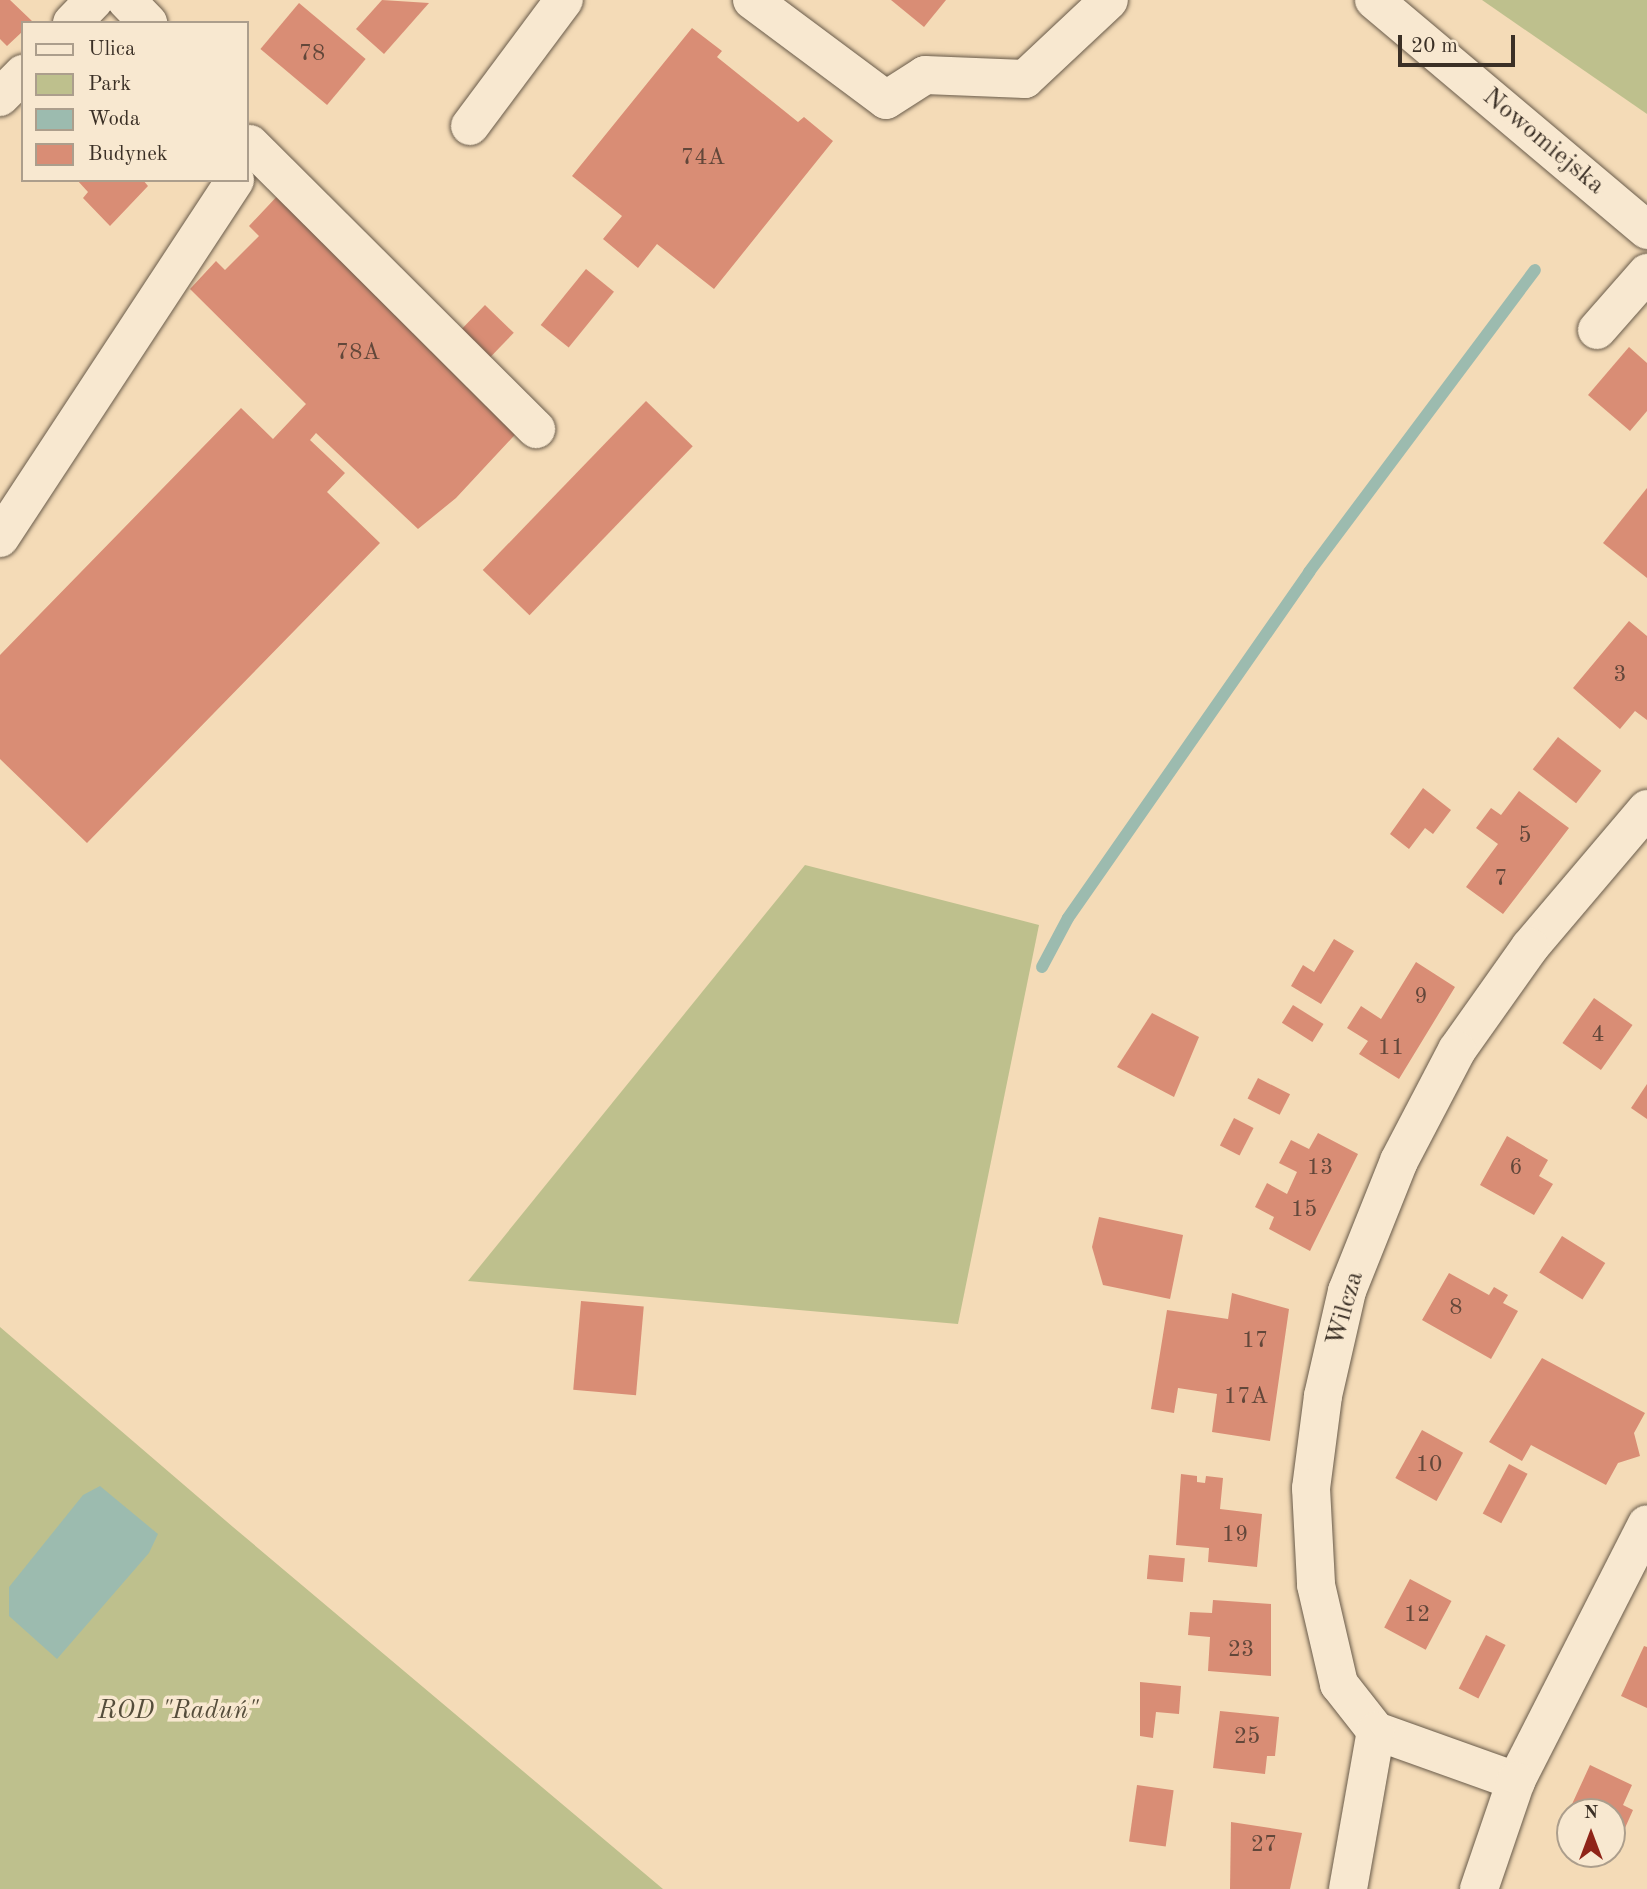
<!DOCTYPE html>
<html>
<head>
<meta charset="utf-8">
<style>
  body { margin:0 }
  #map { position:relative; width:1647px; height:1889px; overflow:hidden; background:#f4dbb7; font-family:"Old Standard TT",serif }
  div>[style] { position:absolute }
  .green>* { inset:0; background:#bec08d }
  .water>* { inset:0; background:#9cbbaf }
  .stream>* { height:12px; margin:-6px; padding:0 6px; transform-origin:6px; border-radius:6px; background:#9cbbaf }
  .building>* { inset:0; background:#d98d75; transform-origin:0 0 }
  .roads { filter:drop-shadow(0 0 2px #695b4a) drop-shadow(0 0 2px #695b4a) }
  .minor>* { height:38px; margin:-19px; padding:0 19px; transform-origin:19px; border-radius:19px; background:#f8e8d0 }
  span { translate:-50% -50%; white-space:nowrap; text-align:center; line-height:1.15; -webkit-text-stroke:7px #f8e8d0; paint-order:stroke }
  .number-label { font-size:23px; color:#62473a }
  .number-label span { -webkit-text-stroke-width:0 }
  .street-label { font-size:26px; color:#3b3026 }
  .park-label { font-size:26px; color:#554d3b; font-style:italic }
  .legend { position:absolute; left:21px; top:21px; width:228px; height:161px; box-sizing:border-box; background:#f8e8d0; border:2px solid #ac9e8c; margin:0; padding:9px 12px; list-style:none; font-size:21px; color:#3b3026 }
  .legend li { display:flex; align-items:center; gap:14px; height:35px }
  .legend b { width:35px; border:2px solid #ac9e8c }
  .north { position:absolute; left:1556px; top:1798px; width:70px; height:70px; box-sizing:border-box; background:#f8e8d0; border:2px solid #ac9e8c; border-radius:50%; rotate:0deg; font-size:19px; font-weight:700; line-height:28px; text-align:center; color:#3b3026 }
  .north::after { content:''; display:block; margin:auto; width:24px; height:32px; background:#8f2418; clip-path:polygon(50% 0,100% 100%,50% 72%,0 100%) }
  .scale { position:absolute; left:1398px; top:35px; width:117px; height:32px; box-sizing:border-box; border:4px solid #3b3026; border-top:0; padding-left:9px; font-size:21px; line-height:24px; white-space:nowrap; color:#3b3026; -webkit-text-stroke:5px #f8e8d0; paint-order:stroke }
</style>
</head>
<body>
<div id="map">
  <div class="green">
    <i style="clip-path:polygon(1482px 0,1647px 0,1647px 114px)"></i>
    <i style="clip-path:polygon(805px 865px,1039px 925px,958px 1324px,468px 1281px)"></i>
    <i style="clip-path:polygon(0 1327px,233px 1527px,663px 1889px,0 1889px)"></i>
  </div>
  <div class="water">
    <i style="clip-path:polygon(100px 1486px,158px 1534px,149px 1553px,57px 1659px,9px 1616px,9px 1587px,83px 1495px)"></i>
  </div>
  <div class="stream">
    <i style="left:1042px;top:967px;width:55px;rotate:-62deg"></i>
    <i style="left:1068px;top:918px;width:422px;rotate:-55.1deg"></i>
    <i style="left:1309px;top:572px;width:377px;rotate:-53.2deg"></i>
  </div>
  <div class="building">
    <i style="clip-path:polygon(0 0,10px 0,32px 21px,23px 23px,23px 31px,7px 46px,0 39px)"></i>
    <i style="clip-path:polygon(382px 0,429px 3px,384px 54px,356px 29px)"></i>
    <i style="clip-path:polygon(891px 0,946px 0,924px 27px)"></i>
    <i style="left:299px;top:3px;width:87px;height:60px;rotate:40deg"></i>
    <i style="clip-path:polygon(692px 28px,722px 51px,717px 57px,798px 122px,804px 117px,833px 141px,714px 289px,657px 244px,638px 268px,603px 239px,622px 216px,572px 176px)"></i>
    <i style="clip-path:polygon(77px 180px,143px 180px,148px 186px,110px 226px,83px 198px,88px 192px)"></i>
    <i style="clip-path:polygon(282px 191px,524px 425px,456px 498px,418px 529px,316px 433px,310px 440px,345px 473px,327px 492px,380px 543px,87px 843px,0 759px,0 655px,241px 408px,273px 439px,306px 404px,190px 289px,216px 261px,225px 270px,259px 236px,249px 226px)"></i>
    <i style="left:586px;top:269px;width:36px;height:72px;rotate:39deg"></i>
    <i style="left:485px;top:305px;width:40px;height:37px;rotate:44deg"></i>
    <i style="clip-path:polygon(1629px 347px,1647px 363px,1647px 411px,1630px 431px,1588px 395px)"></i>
    <i style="left:646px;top:401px;width:65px;height:235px;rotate:44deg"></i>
    <i style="clip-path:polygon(1647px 488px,1647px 578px,1603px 543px)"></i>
    <i style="clip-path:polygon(1629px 621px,1647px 636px,1647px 720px,1635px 711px,1620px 729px,1573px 688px)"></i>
    <i style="left:1558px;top:737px;width:55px;height:41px;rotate:38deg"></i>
    <i style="clip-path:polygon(1423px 788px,1451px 810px,1433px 834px,1425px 828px,1409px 849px,1390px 834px)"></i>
    <i style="clip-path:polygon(1519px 791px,1569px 828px,1503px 914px,1466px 887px,1498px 844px,1476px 828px,1491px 808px,1501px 815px)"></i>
    <i style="clip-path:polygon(1334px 939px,1354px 951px,1321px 1004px,1291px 986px,1303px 965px,1314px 972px)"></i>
    <i style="clip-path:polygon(1416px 962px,1455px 987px,1399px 1079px,1359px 1054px,1368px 1041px,1347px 1028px,1361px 1006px,1381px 1019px)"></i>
    <i style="left:1594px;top:998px;width:47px;height:55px;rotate:35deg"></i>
    <i style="left:1293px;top:1005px;width:36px;height:21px;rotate:32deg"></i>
    <i style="clip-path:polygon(1152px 1013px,1199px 1037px,1174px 1097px,1117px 1067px)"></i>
    <i style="left:1258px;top:1078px;width:36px;height:23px;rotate:27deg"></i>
    <i style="clip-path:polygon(1647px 1084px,1647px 1119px,1631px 1108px)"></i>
    <i style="left:1234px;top:1118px;width:22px;height:31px;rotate:27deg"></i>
    <i style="clip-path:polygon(1318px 1133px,1358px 1154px,1310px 1251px,1269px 1229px,1274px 1217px,1255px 1207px,1267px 1183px,1287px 1194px,1297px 1172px,1279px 1163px,1291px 1140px,1309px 1149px)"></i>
    <i style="clip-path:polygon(1507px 1136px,1548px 1160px,1539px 1176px,1553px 1184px,1534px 1215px,1480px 1185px)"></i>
    <i style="clip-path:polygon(1099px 1217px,1183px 1235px,1170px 1299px,1103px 1285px,1092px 1247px)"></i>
    <i style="left:1562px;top:1236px;width:51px;height:43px;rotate:32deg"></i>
    <i style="clip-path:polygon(1449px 1273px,1489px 1295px,1494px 1287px,1508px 1295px,1503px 1303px,1518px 1311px,1491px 1359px,1422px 1320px)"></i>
    <i style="clip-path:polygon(1232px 1293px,1289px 1309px,1270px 1441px,1212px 1432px,1217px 1394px,1178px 1388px,1174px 1413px,1151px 1409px,1167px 1310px,1228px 1319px)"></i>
    <i style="left:581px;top:1301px;width:63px;height:89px;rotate:5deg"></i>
    <i style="clip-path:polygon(1542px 1358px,1645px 1413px,1634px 1433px,1640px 1456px,1618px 1463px,1606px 1485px,1531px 1445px,1522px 1461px,1489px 1442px)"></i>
    <i style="left:1422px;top:1430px;width:47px;height:55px;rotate:29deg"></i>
    <i style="left:1509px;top:1464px;width:21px;height:56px;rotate:28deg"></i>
    <i style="clip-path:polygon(1181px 1474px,1197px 1476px,1197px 1482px,1205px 1483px,1206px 1476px,1223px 1478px,1220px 1509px,1262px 1514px,1257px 1567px,1208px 1562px,1209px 1548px,1176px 1545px)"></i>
    <i style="left:1149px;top:1555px;width:36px;height:24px;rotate:5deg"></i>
    <i style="left:1410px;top:1579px;width:47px;height:55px;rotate:28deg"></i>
    <i style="clip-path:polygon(1213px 1600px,1271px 1604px,1271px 1676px,1208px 1671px,1210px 1637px,1188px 1635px,1190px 1612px,1212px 1613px)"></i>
    <i style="left:1486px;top:1635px;width:22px;height:60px;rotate:27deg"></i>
    <i style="clip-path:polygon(1644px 1646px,1647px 1647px,1647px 1708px,1621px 1696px)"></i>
    <i style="clip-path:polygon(1140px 1682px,1181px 1686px,1179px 1714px,1156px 1712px,1153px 1738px,1140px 1736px)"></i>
    <i style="clip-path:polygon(1220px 1711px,1279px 1717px,1275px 1756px,1267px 1756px,1265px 1774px,1213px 1768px)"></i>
    <i style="clip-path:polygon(1590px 1765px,1632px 1785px,1623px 1805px,1633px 1810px,1621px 1837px,1612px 1833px,1612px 1812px,1567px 1815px)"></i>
    <i style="left:1137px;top:1785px;width:37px;height:57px;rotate:8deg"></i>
    <i style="clip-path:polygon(1231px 1822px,1302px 1833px,1290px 1889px,1230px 1889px)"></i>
  </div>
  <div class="roads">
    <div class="minor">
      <i style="left:126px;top:0;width:32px;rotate:46deg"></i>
      <i style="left:752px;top:0;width:167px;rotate:36.7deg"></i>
      <i style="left:886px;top:100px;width:46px;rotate:-32.7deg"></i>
      <i style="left:925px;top:75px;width:100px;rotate:2.3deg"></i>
      <i style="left:1025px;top:79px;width:115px;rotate:-43.2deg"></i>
      <i style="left:1374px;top:0;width:357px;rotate:40.1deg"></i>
      <i style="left:72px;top:23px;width:32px;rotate:-46deg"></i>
      <i style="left:0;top:97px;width:33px;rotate:-45deg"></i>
      <i style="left:470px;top:126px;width:157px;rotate:-53.3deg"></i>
      <i style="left:250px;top:144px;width:404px;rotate:44.9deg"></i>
      <i style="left:1597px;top:330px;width:76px;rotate:-48.7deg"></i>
      <i style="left:0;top:538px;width:428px;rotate:-56.7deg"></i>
      <i style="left:1647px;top:809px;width:181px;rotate:130.3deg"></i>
      <i style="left:1530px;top:947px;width:126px;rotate:125.3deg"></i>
      <i style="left:1457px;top:1050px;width:125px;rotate:117.6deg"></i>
      <i style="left:1399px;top:1161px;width:140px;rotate:111.8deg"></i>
      <i style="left:1347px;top:1291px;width:108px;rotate:102.9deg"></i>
      <i style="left:1323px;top:1396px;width:93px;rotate:97.4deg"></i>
      <i style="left:1311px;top:1488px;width:97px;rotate:87deg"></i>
      <i style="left:1316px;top:1585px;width:102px;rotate:76.9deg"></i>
      <i style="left:1339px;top:1684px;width:60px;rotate:51.8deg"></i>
      <i style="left:1376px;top:1731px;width:149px;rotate:19.7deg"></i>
      <i style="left:1516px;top:1781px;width:288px;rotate:-63deg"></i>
      <i style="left:1348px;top:1889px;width:160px;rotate:-80deg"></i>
      <i style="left:1479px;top:1889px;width:114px;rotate:-71.1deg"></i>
    </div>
  </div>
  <div class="number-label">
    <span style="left:312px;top:54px">78</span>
    <span style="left:703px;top:158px">74A</span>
    <span style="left:358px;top:353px">78A</span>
    <span style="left:1620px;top:675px">3</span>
    <span style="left:1525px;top:836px">5</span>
    <span style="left:1501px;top:879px">7</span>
    <span style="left:1421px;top:997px">9</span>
    <span style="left:1598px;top:1035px">4</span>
    <span style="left:1391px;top:1048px">11</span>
    <span style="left:1320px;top:1168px">13</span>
    <span style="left:1516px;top:1168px">6</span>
    <span style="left:1304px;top:1210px">15</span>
    <span style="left:1456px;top:1308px">8</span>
    <span style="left:1255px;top:1341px">17</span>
    <span style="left:1246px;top:1397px">17A</span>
    <span style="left:1429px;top:1465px">10</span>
    <span style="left:1235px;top:1535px">19</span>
    <span style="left:1417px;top:1615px">12</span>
    <span style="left:1241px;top:1650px">23</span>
    <span style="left:1247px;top:1737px">25</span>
    <span style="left:1264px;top:1845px">27</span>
  </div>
  <div class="street-label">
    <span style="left:1543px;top:142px;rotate:40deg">Nowomiejska</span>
    <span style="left:1346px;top:1309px;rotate:-74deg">Wilcza</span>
  </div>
  <div class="park-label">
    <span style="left:178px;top:1712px">ROD "Raduń"</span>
  </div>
  <ul class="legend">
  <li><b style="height:9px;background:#f8e8d0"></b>Ulica</li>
  <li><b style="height:19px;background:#bec08d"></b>Park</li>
  <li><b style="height:19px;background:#9cbbaf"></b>Woda</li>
  <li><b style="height:19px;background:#d98d75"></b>Budynek</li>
  </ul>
  <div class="north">N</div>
  <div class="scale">20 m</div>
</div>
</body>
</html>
